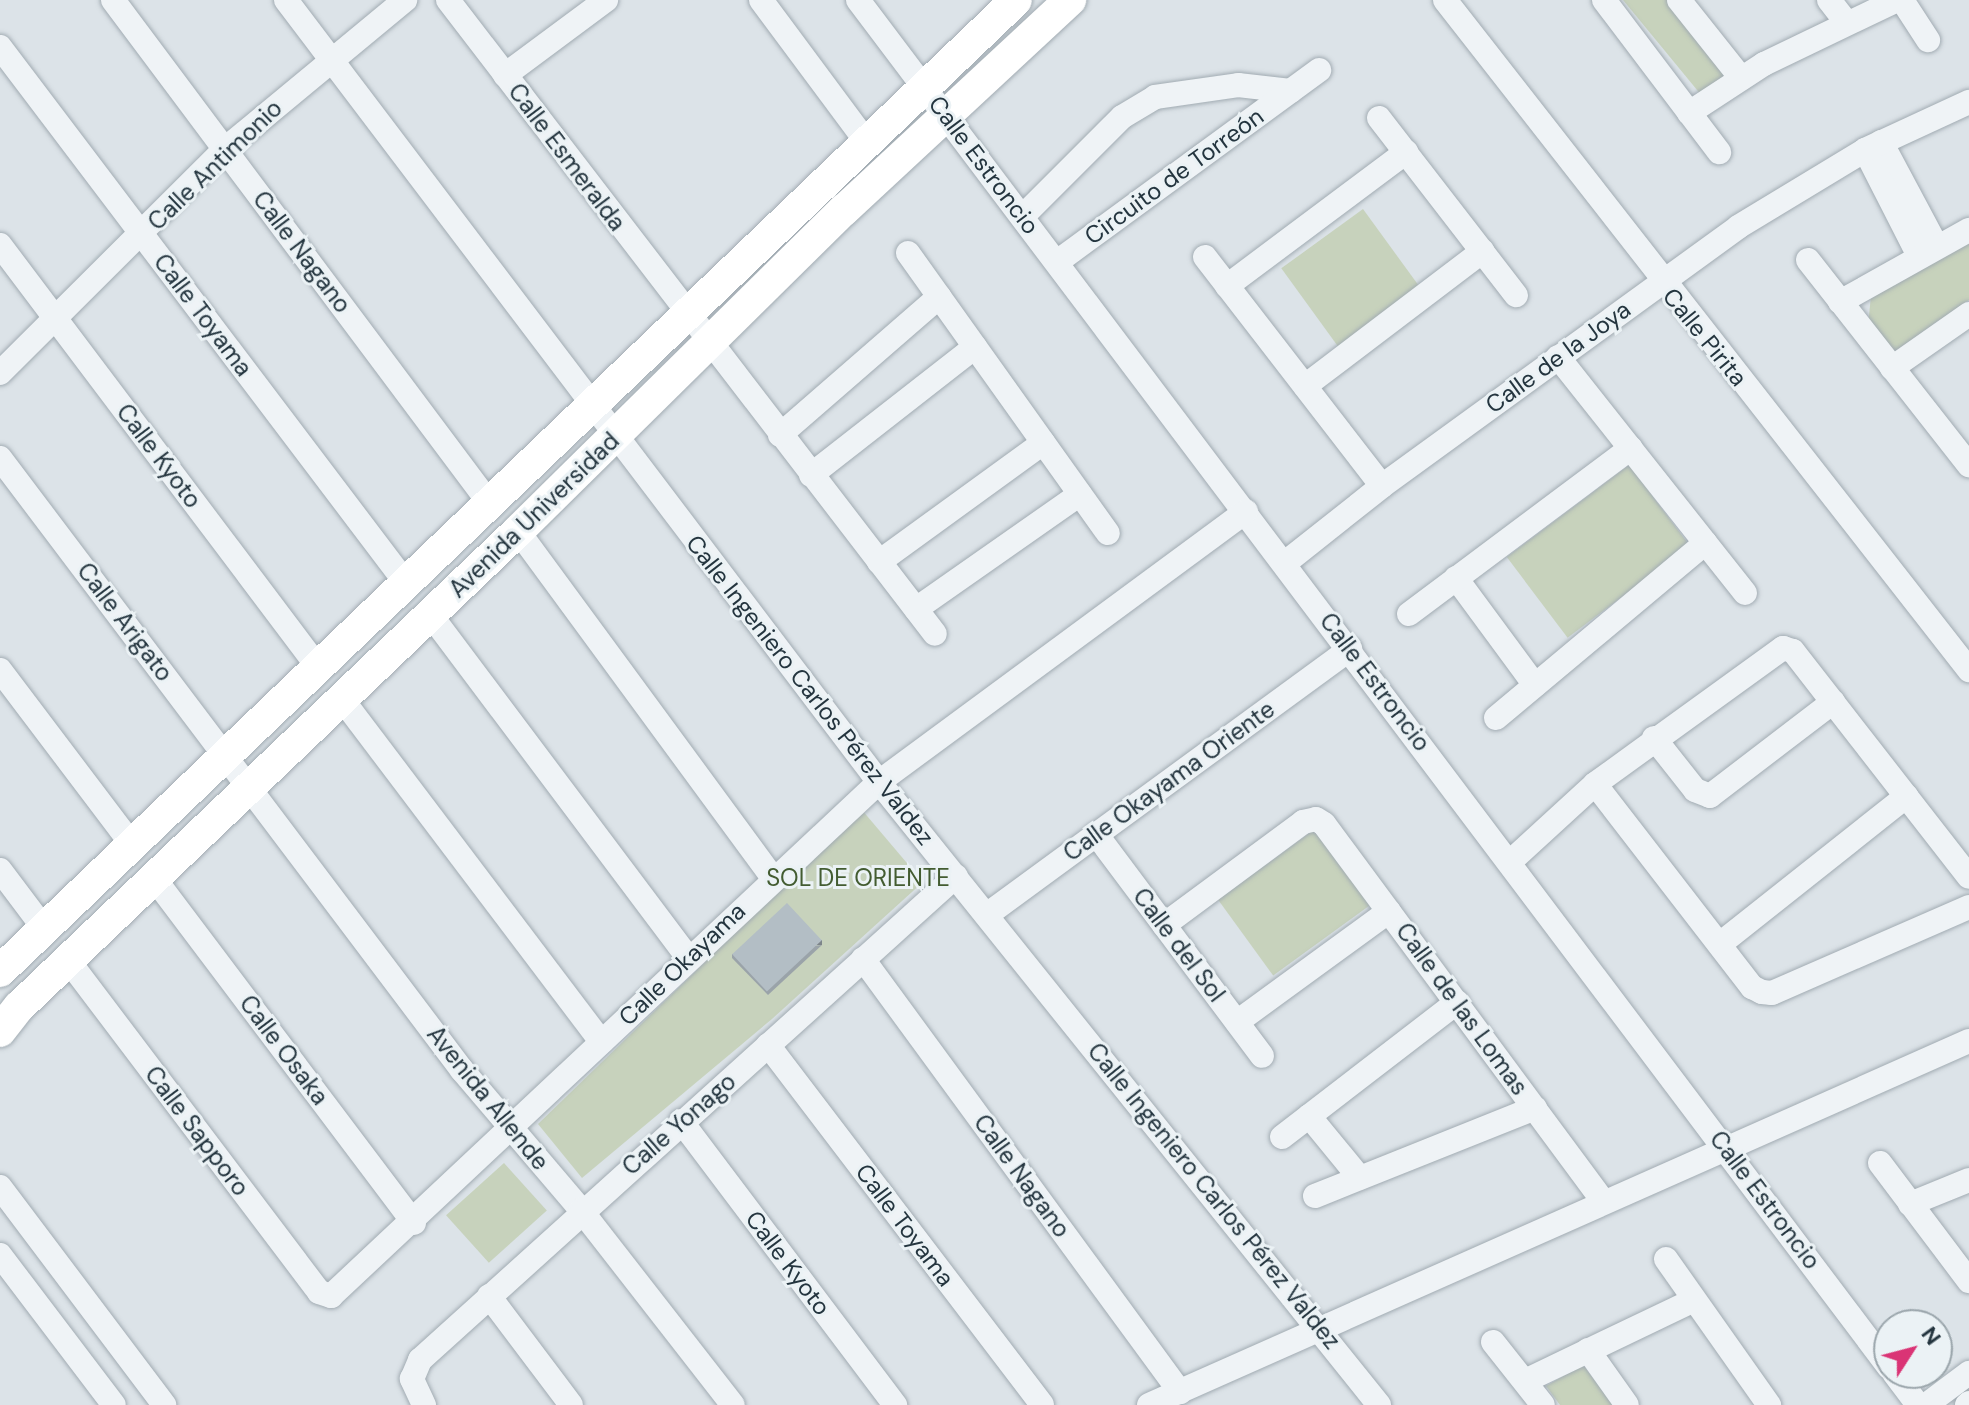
<!DOCTYPE html>
<html>
<head>
<meta charset="utf-8">
<style>
  body { margin:0 }
  #map { position:relative; width:1969px; height:1405px; overflow:hidden; background:#dce3e8; font-family:"DM Sans",sans-serif }
  div>[style] { position:absolute }
  .green>* { inset:0; background:#c7d2bc; transform-origin:0 0 }
  .roads { filter:drop-shadow(0 0 2px #a1abb2) drop-shadow(0 0 2px #a1abb2) }
  .minor>* { height:24px; margin:-12px; padding:0 12px; transform-origin:12px; border-radius:12px; background:#eff3f6 }
  .major>* { height:32px; margin:-16px; padding:0 16px; transform-origin:16px; border-radius:16px; background:#fff }
  .wall>* { inset:0; background:#9aa3a9 }
  .shaded-wall>* { inset:0; background:#7d858a; transform-origin:0 0 }
  .building>* { inset:0; background:#b3bec5; transform-origin:0 0 }
  span { translate:-50% -50%; white-space:nowrap; text-align:center; line-height:1.15; -webkit-text-stroke:6px #ebf2f5; paint-order:stroke }
  .street-label { font-size:24px; color:#24353f }
  .park-label { font-size:24px; color:#435c31 }
  .north { position:absolute; left:1873px; top:1309px; width:80px; height:80px; box-sizing:border-box; background:#ebf2f5; border:2px solid #9ba6ac; border-radius:50%; rotate:54deg; font-size:22px; font-weight:700; line-height:32px; text-align:center; color:#24353f }
  .north::after { content:''; display:block; margin:auto; width:28px; height:36px; background:#da3475; clip-path:polygon(50% 0,100% 100%,50% 72%,0 100%) }
</style>
</head>
<body>
<div id="map">
  <div class="green">
    <i style="clip-path:polygon(1623px 0,1670px 0,1726px 74px,1702px 96px)"></i>
    <i style="left:1363px;top:209px;width:108px;height:101px;rotate:54deg"></i>
    <i style="clip-path:polygon(1969px 243px,1969px 300px,1894px 352px,1868px 325px,1871px 296px)"></i>
    <i style="left:1629px;top:465px;width:101px;height:153px;rotate:53deg"></i>
    <i style="clip-path:polygon(862px 810px,923px 882px,772px 1019px,582px 1178px,538px 1124px)"></i>
    <i style="left:1315px;top:829px;width:94px;height:120px;rotate:54deg"></i>
    <i style="left:504px;top:1163px;width:64px;height:78px;rotate:48deg"></i>
    <i style="clip-path:polygon(1583px 1365px,1613px 1405px,1560px 1405px,1546px 1386px)"></i>
  </div>
  <div class="roads">
    <div class="minor">
      <i style="left:113px;top:0;width:629px;rotate:53.2deg"></i>
      <i style="left:286px;top:0;width:981px;rotate:52.83deg"></i>
      <i style="left:879px;top:782px;width:799px;rotate:51.25deg"></i>
      <i style="left:448px;top:0;width:799px;rotate:52.47deg"></i>
      <i style="left:761px;top:0;width:174px;rotate:53.4deg"></i>
      <i style="left:858px;top:0;width:1712px;rotate:52.98deg"></i>
      <i style="left:1445px;top:0;width:851px;rotate:51.97deg"></i>
      <i style="left:1604px;top:0;width:191px;rotate:52.9deg"></i>
      <i style="left:1679px;top:0;width:100px;rotate:51.5deg"></i>
      <i style="left:1829px;top:0;width:29px;rotate:52deg"></i>
      <i style="left:1902px;top:0;width:48px;rotate:57deg"></i>
      <i style="left:0;top:47px;width:672px;rotate:52.86deg"></i>
      <i style="left:505px;top:75px;width:126px;rotate:-36.6deg"></i>
      <i style="left:1689px;top:113px;width:90px;rotate:-33.2deg"></i>
      <i style="left:1764px;top:64px;width:148px;rotate:-25.7deg"></i>
      <i style="left:1379px;top:118px;width:224px;rotate:52.3deg"></i>
      <i style="left:1881px;top:142px;width:117px;rotate:61.9deg"></i>
      <i style="left:1865px;top:150px;width:117px;rotate:63deg"></i>
      <i style="left:1023px;top:216px;width:140px;rotate:-45deg"></i>
      <i style="left:1122px;top:117px;width:39px;rotate:-31deg"></i>
      <i style="left:1155px;top:97px;width:84px;rotate:-8.2deg"></i>
      <i style="left:1238px;top:85px;width:53px;rotate:6.5deg"></i>
      <i style="left:0;top:245px;width:528px;rotate:53deg"></i>
      <i style="left:908px;top:253px;width:344px;rotate:54.5deg"></i>
      <i style="left:1205px;top:257px;width:289px;rotate:52.3deg"></i>
      <i style="left:1808px;top:260px;width:261px;rotate:51.9deg"></i>
      <i style="left:1057px;top:262px;width:325px;rotate:-36.2deg"></i>
      <i style="left:1227px;top:286px;width:224px;rotate:-36.8deg"></i>
      <i style="left:1840px;top:302px;width:148px;rotate:-29.2deg"></i>
      <i style="left:1558px;top:357px;width:301px;rotate:51.6deg"></i>
      <i style="left:1892px;top:368px;width:94px;rotate:-35deg"></i>
      <i style="left:0;top:373px;width:317px;rotate:-44.9deg"></i>
      <i style="left:225px;top:149px;width:234px;rotate:-39.6deg"></i>
      <i style="left:1305px;top:386px;width:223px;rotate:-37.2deg"></i>
      <i style="left:780px;top:435px;width:211px;rotate:-41deg"></i>
      <i style="left:0;top:458px;width:767px;rotate:52.95deg"></i>
      <i style="left:462px;top:1070px;width:184px;rotate:49.6deg"></i>
      <i style="left:581px;top:1210px;width:247px;rotate:52.1deg"></i>
      <i style="left:811px;top:475px;width:208px;rotate:-38deg"></i>
      <i style="left:518px;top:531px;width:429px;rotate:53.7deg"></i>
      <i style="left:879px;top:562px;width:203px;rotate:-36deg"></i>
      <i style="left:1285px;top:563px;width:124px;rotate:-38.4deg"></i>
      <i style="left:1382px;top:486px;width:440px;rotate:-36deg"></i>
      <i style="left:1738px;top:227px;width:149px;rotate:-31.2deg"></i>
      <i style="left:1865px;top:150px;width:115px;rotate:-24.8deg"></i>
      <i style="left:1456px;top:578px;width:133px;rotate:53.6deg"></i>
      <i style="left:916px;top:609px;width:200px;rotate:-35deg"></i>
      <i style="left:430px;top:614px;width:429px;rotate:53.1deg"></i>
      <i style="left:1409px;top:614px;width:277px;rotate:-36.8deg"></i>
      <i style="left:0;top:670px;width:221px;rotate:52.9deg"></i>
      <i style="left:342px;top:699px;width:430px;rotate:52.9deg"></i>
      <i style="left:1496px;top:718px;width:273px;rotate:-39.9deg"></i>
      <i style="left:1654px;top:738px;width:66px;rotate:51.7deg"></i>
      <i style="left:1695px;top:790px;width:16px;rotate:22deg"></i>
      <i style="left:1710px;top:796px;width:155px;rotate:-37.4deg"></i>
      <i style="left:1595px;top:784px;width:257px;rotate:52.3deg"></i>
      <i style="left:1752px;top:987px;width:11px;rotate:27deg"></i>
      <i style="left:1762px;top:992px;width:10px;rotate:6deg"></i>
      <i style="left:1772px;top:993px;width:215px;rotate:-23.6deg"></i>
      <i style="left:1096px;top:834px;width:277px;rotate:53.2deg"></i>
      <i style="left:1511px;top:861px;width:114px;rotate:-42.5deg"></i>
      <i style="left:1595px;top:784px;width:232px;rotate:-35.9deg"></i>
      <i style="left:1783px;top:648px;width:10px;rotate:17deg"></i>
      <i style="left:1793px;top:651px;width:286px;rotate:52.1deg"></i>
      <i style="left:0;top:870px;width:76px;rotate:53deg"></i>
      <i style="left:154px;top:878px;width:432px;rotate:53deg"></i>
      <i style="left:988px;top:914px;width:449px;rotate:-36.2deg"></i>
      <i style="left:1164px;top:925px;width:173px;rotate:-36.5deg"></i>
      <i style="left:1303px;top:822px;width:13px;rotate:-13deg"></i>
      <i style="left:1316px;top:819px;width:9px;rotate:32deg"></i>
      <i style="left:1324px;top:824px;width:470px;rotate:53.5deg"></i>
      <i style="left:1720px;top:944px;width:238px;rotate:-38.4deg"></i>
      <i style="left:863px;top:959px;width:537px;rotate:53.79deg"></i>
      <i style="left:68px;top:960px;width:416px;rotate:52.9deg"></i>
      <i style="left:319px;top:1292px;width:13px;rotate:18deg"></i>
      <i style="left:331px;top:1296px;width:751px;rotate:-43.17deg"></i>
      <i style="left:879px;top:782px;width:456px;rotate:-36.4deg"></i>
      <i style="left:1237px;top:1022px;width:188px;rotate:-36.1deg"></i>
      <i style="left:768px;top:1045px;width:452px;rotate:52.7deg"></i>
      <i style="left:1309px;top:1116px;width:80px;rotate:50.6deg"></i>
      <i style="left:681px;top:1121px;width:356px;rotate:53deg"></i>
      <i style="left:1282px;top:1137px;width:221px;rotate:-37.6deg"></i>
      <i style="left:1880px;top:1163px;width:148px;rotate:53deg"></i>
      <i style="left:0;top:1187px;width:273px;rotate:53deg"></i>
      <i style="left:1315px;top:1196px;width:237px;rotate:-21.8deg"></i>
      <i style="left:1910px;top:1204px;width:64px;rotate:-22.1deg"></i>
      <i style="left:0;top:1255px;width:188px;rotate:52.8deg"></i>
      <i style="left:1666px;top:1259px;width:179px;rotate:54.8deg"></i>
      <i style="left:489px;top:1296px;width:136px;rotate:53deg"></i>
      <i style="left:1493px;top:1342px;width:80px;rotate:51.6deg"></i>
      <i style="left:1588px;top:1350px;width:67px;rotate:54.7deg"></i>
      <i style="left:1894px;top:1373px;width:40px;rotate:53deg"></i>
      <i style="left:1525px;top:1381px;width:187px;rotate:-25.6deg"></i>
      <i style="left:424px;top:1405px;width:29px;rotate:-115deg"></i>
      <i style="left:412px;top:1379px;width:21px;rotate:-67deg"></i>
      <i style="left:420px;top:1360px;width:722px;rotate:-42.08deg"></i>
      <i style="left:1149px;top:1405px;width:897px;rotate:-23.94deg"></i>
      <i style="left:1926px;top:1405px;width:54px;rotate:-36.7deg"></i>
      <i style="left:1967px;top:1405px;width:3px;rotate:-45deg"></i>
    </div>
    <div class="major">
      <i style="left:0;top:971px;width:1405px;rotate:-43.7deg"></i>
      <i style="left:0;top:1031px;width:31px;rotate:-52deg"></i>
      <i style="left:19px;top:1007px;width:690px;rotate:-43.65deg"></i>
      <i style="left:518px;top:531px;width:458px;rotate:-44.6deg"></i>
      <i style="left:844px;top:210px;width:309px;rotate:-42.9deg"></i>
    </div>
  </div>
  <div class="wall">
    <i style="clip-path:polygon(822px 945px,768px 995px,732px 958px,732px 954px)"></i>
  </div>
  <div class="shaded-wall">
    <i style="left:822px;top:940px;width:5px;height:74px;rotate:90deg"></i>
  </div>
  <div class="building">
    <i style="left:787px;top:903px;width:51px;height:75px;rotate:47deg"></i>
  </div>
  <div class="street-label">
    <span style="left:567px;top:157px;rotate:53deg">Calle Esmeralda</span>
    <span style="left:215px;top:165px;rotate:-44deg">Calle Antimonio</span>
    <span style="left:984px;top:165px;rotate:53deg">Calle Estroncio</span>
    <span style="left:1174px;top:176px;rotate:-36deg">Circuito de Torreón</span>
    <span style="left:302px;top:252px;rotate:53deg">Calle Nagano</span>
    <span style="left:203px;top:315px;rotate:53deg">Calle Toyama</span>
    <span style="left:1705px;top:337px;rotate:51deg">Calle Pirita</span>
    <span style="left:1558px;top:357px;rotate:-36deg">Calle de la Joya</span>
    <span style="left:159px;top:456px;rotate:53deg">Calle Kyoto</span>
    <span style="left:534px;top:515px;rotate:-44deg">Avenida Universidad</span>
    <span style="left:125px;top:622px;rotate:53deg">Calle Arigato</span>
    <span style="left:1375px;top:682px;rotate:53deg">Calle Estroncio</span>
    <span style="left:810px;top:690px;rotate:52deg">Calle Ingeniero Carlos Pérez Valdez</span>
    <span style="left:1169px;top:781px;rotate:-36deg">Calle Okayama Oriente</span>
    <span style="left:1179px;top:945px;rotate:53deg">Calle del Sol</span>
    <span style="left:682px;top:964px;rotate:-44deg">Calle Okayama</span>
    <span style="left:1462px;top:1009px;rotate:54deg">Calle de las Lomas</span>
    <span style="left:284px;top:1050px;rotate:53deg">Calle Osaka</span>
    <span style="left:488px;top:1098px;rotate:51deg">Avenida Allende</span>
    <span style="left:679px;top:1124px;rotate:-41deg">Calle Yonago</span>
    <span style="left:197px;top:1131px;rotate:53deg">Calle Sapporo</span>
    <span style="left:1022px;top:1176px;rotate:54deg">Calle Nagano</span>
    <span style="left:1214px;top:1196px;rotate:51deg">Calle Ingeniero Carlos Pérez Valdez</span>
    <span style="left:1765px;top:1200px;rotate:53deg">Calle Estroncio</span>
    <span style="left:905px;top:1225px;rotate:53deg">Calle Toyama</span>
    <span style="left:788px;top:1263px;rotate:53deg">Calle Kyoto</span>
  </div>
  <div class="park-label">
    <span style="left:858px;top:878px">SOL DE ORIENTE</span>
  </div>
  <div class="north">N</div>
</div>
</body>
</html>
